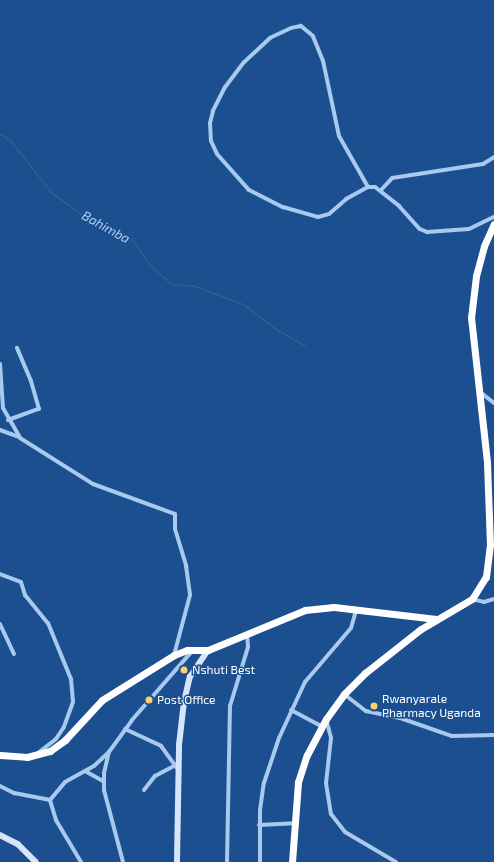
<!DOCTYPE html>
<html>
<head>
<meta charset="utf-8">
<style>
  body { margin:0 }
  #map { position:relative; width:494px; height:862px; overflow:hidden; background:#1b4f8f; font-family:"Exo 2",sans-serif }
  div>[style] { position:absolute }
  .stream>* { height:1px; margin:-0.5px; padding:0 0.5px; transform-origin:0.5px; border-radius:0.5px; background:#3c6290 }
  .street>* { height:4px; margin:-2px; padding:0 2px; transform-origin:2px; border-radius:2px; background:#a9c9ee }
  .secondary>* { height:5.5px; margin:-2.75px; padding:0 2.75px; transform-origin:2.75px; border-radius:2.75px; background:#d6e6fa }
  .highway>* { height:7px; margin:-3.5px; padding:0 3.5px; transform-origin:3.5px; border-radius:3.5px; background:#fff }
  .dots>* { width:11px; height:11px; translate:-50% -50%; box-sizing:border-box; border:2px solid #1b4f8f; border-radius:50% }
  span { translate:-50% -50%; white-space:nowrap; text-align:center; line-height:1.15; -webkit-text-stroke:3px #1b4f8f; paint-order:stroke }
  .poi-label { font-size:12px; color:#fff }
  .left { translate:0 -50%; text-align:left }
  .water-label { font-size:13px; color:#b5d3f5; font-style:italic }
</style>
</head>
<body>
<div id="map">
  <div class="stream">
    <i style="left:0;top:134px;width:10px;rotate:29deg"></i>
    <i style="left:9px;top:139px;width:68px;rotate:51.6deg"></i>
    <i style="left:51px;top:192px;width:52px;rotate:36.4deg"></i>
    <i style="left:93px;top:223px;width:41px;rotate:21.5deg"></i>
    <i style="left:131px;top:238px;width:32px;rotate:55deg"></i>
    <i style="left:149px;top:264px;width:30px;rotate:42deg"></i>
    <i style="left:171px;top:284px;width:24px;rotate:5deg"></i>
    <i style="left:195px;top:286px;width:53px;rotate:20.8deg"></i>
    <i style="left:245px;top:305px;width:39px;rotate:38deg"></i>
    <i style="left:276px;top:329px;width:34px;rotate:30deg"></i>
  </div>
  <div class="street">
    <i style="left:368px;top:187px;width:59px;rotate:-119.6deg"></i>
    <i style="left:339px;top:136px;width:77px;rotate:-102deg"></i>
    <i style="left:323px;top:61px;width:27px;rotate:-112deg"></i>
    <i style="left:313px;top:36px;width:16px;rotate:-140deg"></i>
    <i style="left:301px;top:26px;width:10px;rotate:169deg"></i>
    <i style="left:291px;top:28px;width:23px;rotate:155deg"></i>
    <i style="left:270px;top:38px;width:35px;rotate:137deg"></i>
    <i style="left:244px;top:62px;width:31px;rotate:127deg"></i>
    <i style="left:225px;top:87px;width:27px;rotate:117deg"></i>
    <i style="left:213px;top:111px;width:12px;rotate:104deg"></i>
    <i style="left:210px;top:123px;width:18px;rotate:87deg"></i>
    <i style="left:211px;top:141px;width:14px;rotate:65deg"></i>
    <i style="left:217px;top:154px;width:48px;rotate:48.4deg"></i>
    <i style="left:249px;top:190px;width:38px;rotate:27deg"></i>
    <i style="left:283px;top:207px;width:36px;rotate:16deg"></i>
    <i style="left:318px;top:217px;width:11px;rotate:-15deg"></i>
    <i style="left:329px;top:214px;width:23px;rotate:-41deg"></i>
    <i style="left:346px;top:199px;width:25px;rotate:-29deg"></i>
    <i style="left:368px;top:187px;width:7px"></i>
    <i style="left:375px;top:187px;width:31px;rotate:38deg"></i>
    <i style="left:399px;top:206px;width:31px;rotate:48deg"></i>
    <i style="left:420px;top:229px;width:8px;rotate:23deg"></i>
    <i style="left:427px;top:232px;width:42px;rotate:-4.1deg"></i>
    <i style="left:469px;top:229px;width:28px;rotate:-26deg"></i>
    <i style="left:381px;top:190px;width:16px;rotate:-47deg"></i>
    <i style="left:392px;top:178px;width:92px;rotate:-8.7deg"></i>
    <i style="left:483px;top:164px;width:13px;rotate:-32deg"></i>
    <i style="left:0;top:364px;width:44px;rotate:86.1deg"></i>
    <i style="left:3px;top:408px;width:34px;rotate:60deg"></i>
    <i style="left:20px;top:438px;width:86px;rotate:32.2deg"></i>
    <i style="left:93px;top:484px;width:87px;rotate:20.1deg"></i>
    <i style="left:175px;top:514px;width:15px;rotate:90deg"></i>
    <i style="left:175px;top:529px;width:39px;rotate:73deg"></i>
    <i style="left:186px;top:566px;width:29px;rotate:82deg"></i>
    <i style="left:190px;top:595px;width:62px;rotate:104.9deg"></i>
    <i style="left:480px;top:392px;width:18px;rotate:38deg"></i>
    <i style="left:8px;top:420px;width:33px;rotate:-20deg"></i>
    <i style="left:39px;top:409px;width:29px;rotate:-106deg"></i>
    <i style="left:31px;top:381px;width:36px;rotate:-113deg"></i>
    <i style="left:0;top:430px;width:20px;rotate:20deg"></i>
    <i style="left:0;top:574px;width:22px;rotate:21deg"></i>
    <i style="left:21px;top:582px;width:14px;rotate:73deg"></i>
    <i style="left:25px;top:595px;width:36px;rotate:51deg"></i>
    <i style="left:48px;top:623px;width:61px;rotate:67.7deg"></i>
    <i style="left:71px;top:679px;width:23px;rotate:85deg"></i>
    <i style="left:73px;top:702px;width:27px;rotate:110deg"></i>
    <i style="left:64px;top:727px;width:14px;rotate:124deg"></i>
    <i style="left:56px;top:739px;width:23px;rotate:142deg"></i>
    <i style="left:472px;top:599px;width:12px;rotate:14deg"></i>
    <i style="left:484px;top:602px;width:10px;rotate:-17deg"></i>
    <i style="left:0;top:624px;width:33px;rotate:65deg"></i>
    <i style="left:344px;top:694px;width:28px;rotate:38deg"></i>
    <i style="left:366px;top:711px;width:38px;rotate:12deg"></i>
    <i style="left:403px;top:719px;width:52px;rotate:19.1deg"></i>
    <i style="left:452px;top:736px;width:42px;rotate:-1.4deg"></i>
    <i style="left:291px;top:710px;width:34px;rotate:28deg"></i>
    <i style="left:326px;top:719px;width:20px;rotate:75deg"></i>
    <i style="left:331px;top:738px;width:45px;rotate:96.3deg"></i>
    <i style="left:326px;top:783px;width:31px;rotate:81deg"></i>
    <i style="left:331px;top:814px;width:23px;rotate:52deg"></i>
    <i style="left:345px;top:832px;width:59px;rotate:30.5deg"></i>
    <i style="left:125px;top:729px;width:40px;rotate:25deg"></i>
    <i style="left:161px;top:746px;width:31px;rotate:54deg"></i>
    <i style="left:85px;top:771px;width:21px;rotate:29deg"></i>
    <i style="left:0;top:786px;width:16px;rotate:27deg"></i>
    <i style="left:14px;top:793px;width:37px;rotate:11deg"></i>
    <i style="left:144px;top:790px;width:18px;rotate:-52deg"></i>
    <i style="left:155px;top:776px;width:21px;rotate:-28deg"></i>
    <i style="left:259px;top:825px;width:35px;rotate:-3deg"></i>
    <i style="left:81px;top:862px;width:49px;rotate:-120.8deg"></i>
    <i style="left:56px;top:820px;width:21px;rotate:-107deg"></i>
    <i style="left:50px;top:800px;width:23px;rotate:-50deg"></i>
    <i style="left:65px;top:782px;width:33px;rotate:-29deg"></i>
    <i style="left:94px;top:766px;width:19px;rotate:-43deg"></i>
    <i style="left:123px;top:862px;width:74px;rotate:-104.8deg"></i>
    <i style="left:104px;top:790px;width:17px;rotate:-90deg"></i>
    <i style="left:104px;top:773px;width:22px;rotate:-77deg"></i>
    <i style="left:109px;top:752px;width:39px;rotate:-54deg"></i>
    <i style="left:132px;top:720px;width:93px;rotate:-48.9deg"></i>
    <i style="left:227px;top:862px;width:156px;rotate:-88.9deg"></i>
    <i style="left:230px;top:706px;width:62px;rotate:-73deg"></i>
    <i style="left:248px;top:647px;width:13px;rotate:-94deg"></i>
    <i style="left:260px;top:862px;width:52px;rotate:-90deg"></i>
    <i style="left:260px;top:810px;width:27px;rotate:-82deg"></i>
    <i style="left:264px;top:783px;width:47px;rotate:-71.6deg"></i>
    <i style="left:279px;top:738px;width:62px;rotate:-65.1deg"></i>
    <i style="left:305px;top:682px;width:71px;rotate:-49.6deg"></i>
    <i style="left:351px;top:628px;width:18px;rotate:-74deg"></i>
  </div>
  <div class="secondary">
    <i style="left:0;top:835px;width:20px;rotate:27deg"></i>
    <i style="left:18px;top:844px;width:25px;rotate:45deg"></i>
    <i style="left:177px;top:862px;width:117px;rotate:-89deg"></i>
    <i style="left:179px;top:745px;width:43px;rotate:-83.4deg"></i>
    <i style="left:184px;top:702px;width:26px;rotate:-77deg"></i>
    <i style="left:190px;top:677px;width:32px;rotate:-56deg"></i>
  </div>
  <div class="highway">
    <i style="left:0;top:755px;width:27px;rotate:4deg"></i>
    <i style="left:27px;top:757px;width:24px;rotate:-15deg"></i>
    <i style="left:50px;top:751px;width:19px;rotate:-36deg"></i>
    <i style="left:65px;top:740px;width:54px;rotate:-47.2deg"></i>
    <i style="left:102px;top:700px;width:85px;rotate:-32deg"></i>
    <i style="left:174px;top:655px;width:14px;rotate:-21deg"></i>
    <i style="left:187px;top:650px;width:21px"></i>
    <i style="left:208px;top:650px;width:105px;rotate:-22.4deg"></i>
    <i style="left:305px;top:610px;width:29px;rotate:-6deg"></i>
    <i style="left:334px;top:607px;width:103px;rotate:6.7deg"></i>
    <i style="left:292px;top:862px;width:80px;rotate:-85.7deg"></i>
    <i style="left:298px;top:782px;width:28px;rotate:-72deg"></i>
    <i style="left:307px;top:755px;width:41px;rotate:-62.2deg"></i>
    <i style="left:326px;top:719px;width:31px;rotate:-54deg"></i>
    <i style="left:344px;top:694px;width:30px;rotate:-45deg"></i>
    <i style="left:365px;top:673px;width:71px;rotate:-38.2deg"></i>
    <i style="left:421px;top:629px;width:59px;rotate:-30.5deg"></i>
    <i style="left:472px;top:599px;width:26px;rotate:-58deg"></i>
    <i style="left:486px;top:577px;width:32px;rotate:-83deg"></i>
    <i style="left:490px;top:545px;width:83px;rotate:-92.1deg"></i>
    <i style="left:487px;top:462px;width:145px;rotate:-96.3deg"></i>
    <i style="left:471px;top:318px;width:42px;rotate:-83.2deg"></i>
    <i style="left:476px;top:276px;width:31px;rotate:-75deg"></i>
    <i style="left:484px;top:246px;width:24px;rotate:-66deg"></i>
  </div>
  <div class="dots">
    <i style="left:184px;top:670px;background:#ffd166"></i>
    <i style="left:149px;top:700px;background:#ffd166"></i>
    <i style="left:374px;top:706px;background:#ffd166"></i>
  </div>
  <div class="poi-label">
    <span class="left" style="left:192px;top:670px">Nshuti Best</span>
    <span class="left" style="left:382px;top:706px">Rwanyarale<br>Pharmacy Uganda</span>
    <span class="left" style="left:157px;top:700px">Post Office</span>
  </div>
  <div class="water-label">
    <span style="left:106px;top:227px;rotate:29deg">Bahimba</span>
  </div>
</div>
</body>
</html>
